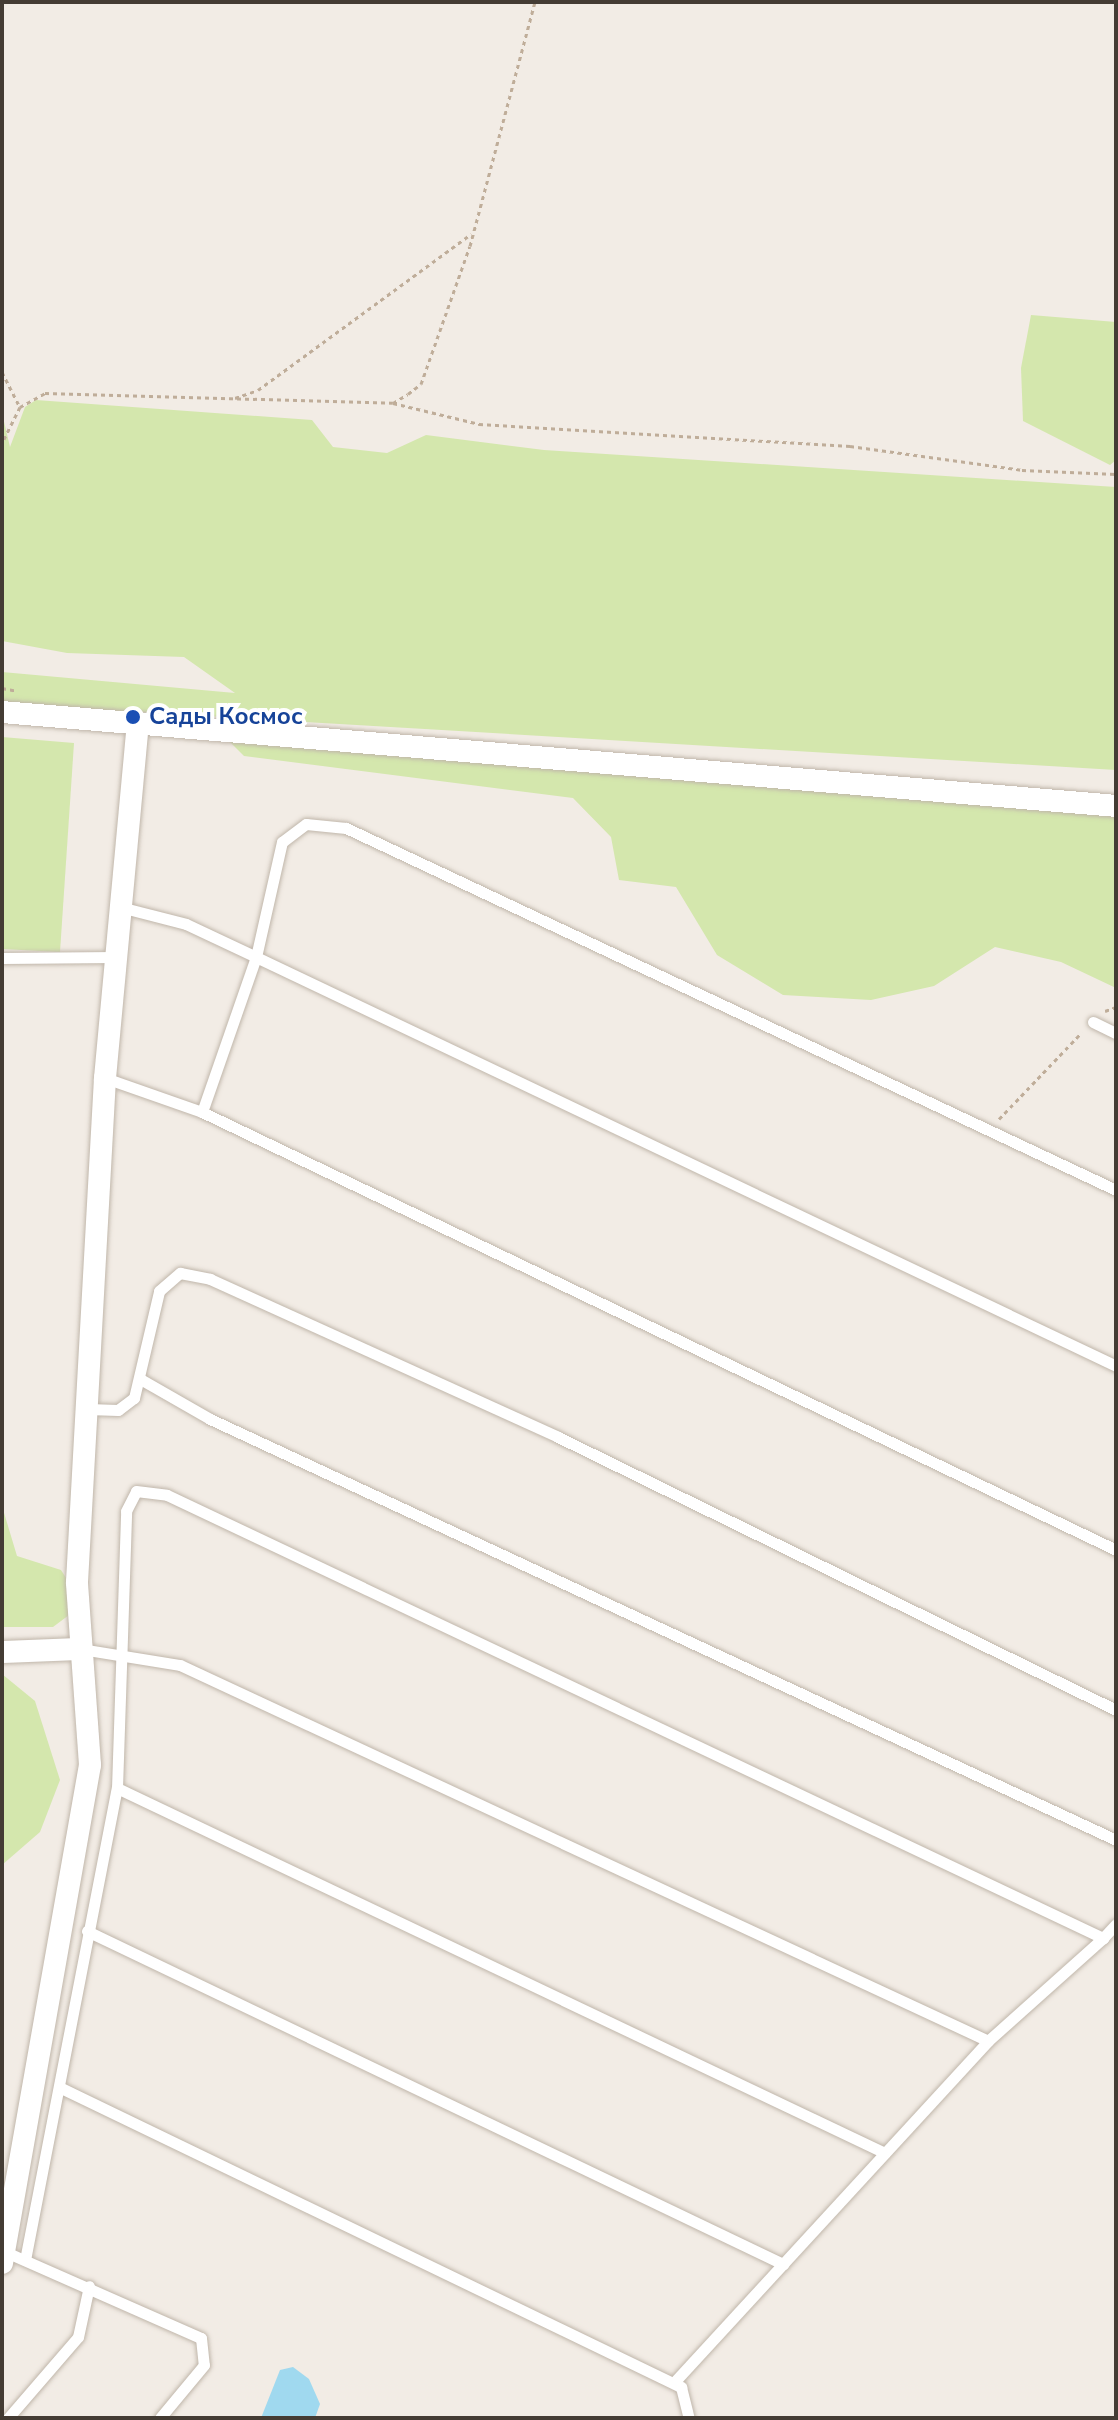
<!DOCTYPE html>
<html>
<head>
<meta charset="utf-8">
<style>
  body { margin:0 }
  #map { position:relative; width:1118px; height:2420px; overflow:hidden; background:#f2ece5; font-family:"Nunito Sans",sans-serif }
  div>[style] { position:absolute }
  .green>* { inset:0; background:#d4e7ad }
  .water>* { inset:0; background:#a0d9ef }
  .path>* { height:3px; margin-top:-1.5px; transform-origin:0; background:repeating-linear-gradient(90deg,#bfad99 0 4px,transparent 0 8px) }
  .roads { filter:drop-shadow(0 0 2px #c0b6aa) drop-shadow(0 0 2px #c0b6aa) }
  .lane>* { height:11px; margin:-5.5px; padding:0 5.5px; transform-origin:5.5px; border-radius:5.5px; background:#fff }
  .street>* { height:22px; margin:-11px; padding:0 11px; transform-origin:11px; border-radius:11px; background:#fff }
  .dots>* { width:22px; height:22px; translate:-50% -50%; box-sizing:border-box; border:4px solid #fff; border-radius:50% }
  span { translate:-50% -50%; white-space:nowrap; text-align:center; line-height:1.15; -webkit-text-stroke:8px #fff; paint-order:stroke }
  .transit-label { font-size:24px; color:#164399; font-weight:700 }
  .left { translate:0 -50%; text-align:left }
  .frame { position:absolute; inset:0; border:4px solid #443c34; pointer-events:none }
</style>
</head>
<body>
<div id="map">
  <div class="green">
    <i style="clip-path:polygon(1031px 315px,1116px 322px,1116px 460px,1110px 465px,1023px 421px,1021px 368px)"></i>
    <i style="clip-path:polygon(36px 400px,312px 420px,333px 447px,387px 453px,426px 435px,544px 450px,1116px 487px,1116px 770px,2px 704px,2px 672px,235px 693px,184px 657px,67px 653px,2px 641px,2px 413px,10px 447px,25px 407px)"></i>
    <i style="clip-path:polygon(222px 734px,1116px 808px,1116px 988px,1061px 962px,995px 947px,934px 986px,871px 1000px,783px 995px,717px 955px,676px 887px,619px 880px,611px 837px,573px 798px,244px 756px)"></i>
    <i style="clip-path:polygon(2px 737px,74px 743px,60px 952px,2px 949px)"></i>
    <i style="clip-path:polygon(2px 1506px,17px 1556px,61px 1570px,70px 1584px,69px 1615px,53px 1627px,2px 1627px)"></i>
    <i style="clip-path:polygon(2px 1674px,35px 1701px,60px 1780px,40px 1832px,2px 1865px)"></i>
  </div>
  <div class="water">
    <i style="clip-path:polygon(293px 2367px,309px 2379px,320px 2404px,315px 2418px,261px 2418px,280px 2370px)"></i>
  </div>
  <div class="path">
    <i style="left:2px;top:372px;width:39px;rotate:63deg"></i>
    <i style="left:20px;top:407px;width:40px;rotate:116.6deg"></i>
    <i style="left:235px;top:398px;width:24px;rotate:-19deg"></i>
    <i style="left:258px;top:390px;width:264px;rotate:-36.2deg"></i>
    <i style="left:393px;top:403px;width:89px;rotate:13.7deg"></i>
    <i style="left:479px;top:424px;width:372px;rotate:3.4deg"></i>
    <i style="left:850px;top:446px;width:174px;rotate:7.9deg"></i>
    <i style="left:1022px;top:470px;width:94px;rotate:2.4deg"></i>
    <i style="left:20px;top:407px;width:29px;rotate:-29deg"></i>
    <i style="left:45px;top:393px;width:348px;rotate:1.6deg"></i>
    <i style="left:393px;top:403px;width:17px;rotate:-31deg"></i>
    <i style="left:408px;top:394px;width:16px;rotate:-38deg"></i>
    <i style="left:421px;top:384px;width:146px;rotate:-70.5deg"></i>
    <i style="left:470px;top:246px;width:253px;rotate:-75.1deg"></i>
    <i style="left:2px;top:688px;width:16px;rotate:11deg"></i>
    <i style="left:1105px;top:1011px;width:12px;rotate:-20deg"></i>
    <i style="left:999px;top:1119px;width:120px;rotate:-46.3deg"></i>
  </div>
  <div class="roads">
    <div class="lane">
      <i style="left:120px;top:907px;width:68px;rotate:14.4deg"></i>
      <i style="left:186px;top:924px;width:77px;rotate:25.2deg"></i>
      <i style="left:256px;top:957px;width:952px;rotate:25.43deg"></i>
      <i style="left:2px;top:958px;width:114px;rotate:-0.5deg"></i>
      <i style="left:1093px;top:1022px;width:25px;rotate:26deg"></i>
      <i style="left:105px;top:1078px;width:103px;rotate:19.3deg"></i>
      <i style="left:202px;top:1112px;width:1014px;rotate:25.6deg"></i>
      <i style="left:202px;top:1112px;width:164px;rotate:-70.8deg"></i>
      <i style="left:256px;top:957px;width:118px;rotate:-77.3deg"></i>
      <i style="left:282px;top:842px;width:30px;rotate:-37deg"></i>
      <i style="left:306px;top:824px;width:40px;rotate:5.7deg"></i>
      <i style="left:346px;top:828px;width:851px;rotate:25.18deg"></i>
      <i style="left:142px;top:1380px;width:78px;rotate:29.8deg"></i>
      <i style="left:210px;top:1419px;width:999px;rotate:24.92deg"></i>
      <i style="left:87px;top:1409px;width:31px;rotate:2deg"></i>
      <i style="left:118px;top:1410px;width:20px;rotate:-37deg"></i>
      <i style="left:134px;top:1398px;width:110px;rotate:-76.8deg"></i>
      <i style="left:159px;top:1291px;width:28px;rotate:-41deg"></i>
      <i style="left:180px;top:1273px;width:31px;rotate:11deg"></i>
      <i style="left:210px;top:1279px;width:382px;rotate:24.4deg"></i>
      <i style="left:558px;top:1437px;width:621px;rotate:26.07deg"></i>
      <i style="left:81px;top:1649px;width:100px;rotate:9.2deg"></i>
      <i style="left:180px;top:1665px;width:891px;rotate:24.95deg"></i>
      <i style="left:117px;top:1788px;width:850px;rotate:25.42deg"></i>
      <i style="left:87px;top:1931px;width:772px;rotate:25.57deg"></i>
      <i style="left:1103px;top:1938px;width:19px;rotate:-47deg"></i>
      <i style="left:59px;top:2087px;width:691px;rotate:25.75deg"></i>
      <i style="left:681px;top:2387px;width:32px;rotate:76deg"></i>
      <i style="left:8px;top:2253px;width:211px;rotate:23.8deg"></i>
      <i style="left:201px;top:2338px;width:27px;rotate:84deg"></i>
      <i style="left:204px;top:2365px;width:69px;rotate:129.7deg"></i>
      <i style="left:25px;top:2260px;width:481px;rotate:-79deg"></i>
      <i style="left:117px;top:1788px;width:277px;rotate:-88.1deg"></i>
      <i style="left:126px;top:1511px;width:22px;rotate:-63deg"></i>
      <i style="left:136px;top:1491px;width:31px;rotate:7deg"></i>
      <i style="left:167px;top:1495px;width:1036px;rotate:25.33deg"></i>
      <i style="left:1103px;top:1938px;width:154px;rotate:138.2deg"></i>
      <i style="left:988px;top:2041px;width:464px;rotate:132.6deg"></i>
      <i style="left:8px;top:2418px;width:107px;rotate:-49.2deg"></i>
      <i style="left:78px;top:2337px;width:52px;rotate:-77.8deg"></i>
    </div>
    <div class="street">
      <i style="left:2px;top:712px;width:1118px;rotate:4.82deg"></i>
      <i style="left:2px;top:1652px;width:78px;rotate:-2.2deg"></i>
      <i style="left:2px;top:2263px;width:506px;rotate:-79.98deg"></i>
      <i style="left:90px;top:1765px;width:183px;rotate:-94.1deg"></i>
      <i style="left:77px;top:1582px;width:505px;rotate:-86.82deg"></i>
      <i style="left:105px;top:1078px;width:356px;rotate:-84.7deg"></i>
    </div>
  </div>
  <div class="dots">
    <i style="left:133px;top:717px;background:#1a4fb4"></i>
  </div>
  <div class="transit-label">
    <span class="left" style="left:149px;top:717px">Сады Космос</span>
  </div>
  <div class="frame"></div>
</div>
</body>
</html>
